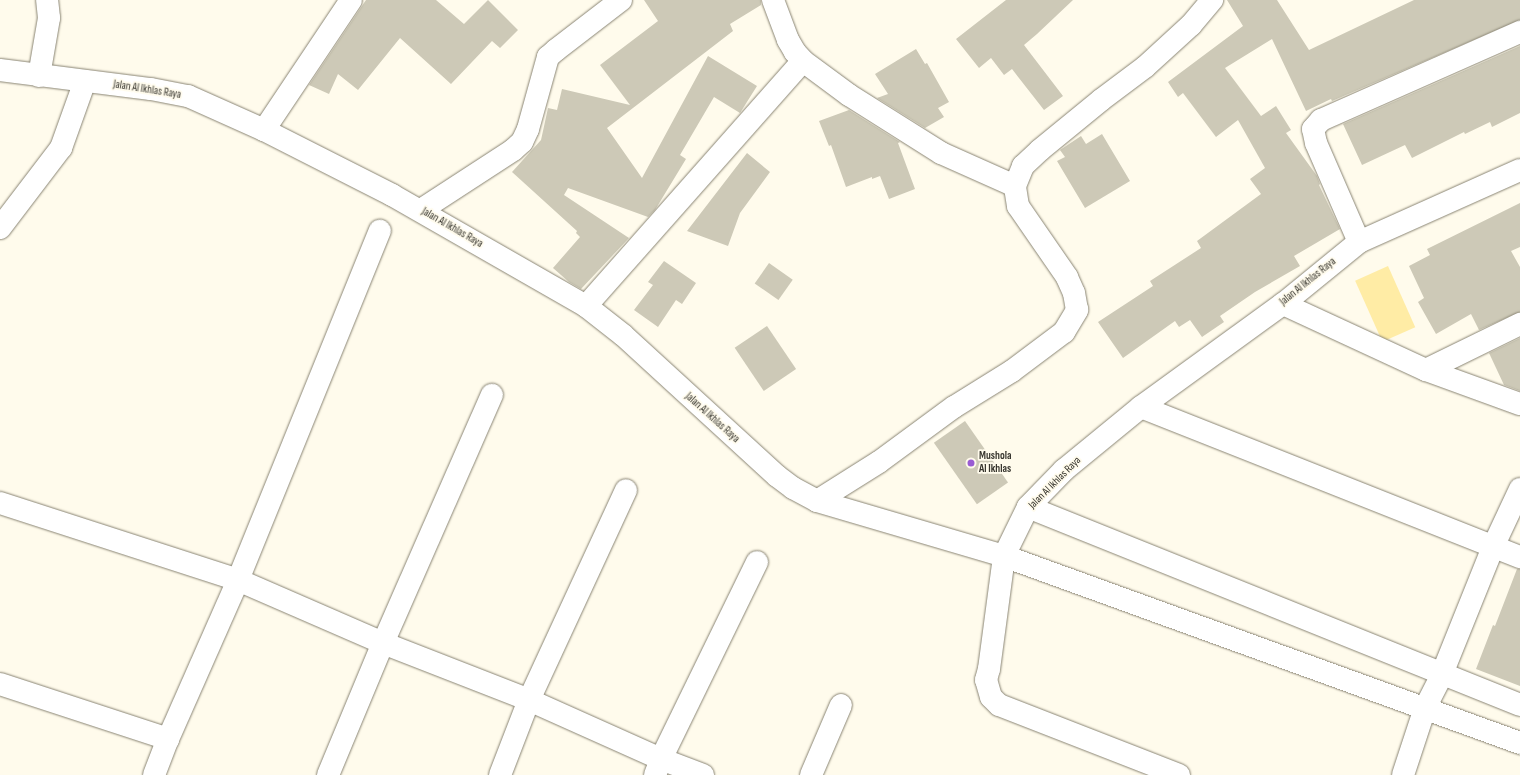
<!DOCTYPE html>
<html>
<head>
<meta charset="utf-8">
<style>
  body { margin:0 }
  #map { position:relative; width:1520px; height:775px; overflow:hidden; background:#fffbec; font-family:"Sofia Sans Condensed",sans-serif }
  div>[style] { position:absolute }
  .green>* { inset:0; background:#ffeca5; transform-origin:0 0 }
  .building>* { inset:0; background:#cdc9b7; transform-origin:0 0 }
  .roads { filter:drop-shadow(0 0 1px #898473) drop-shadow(0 0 1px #898473) }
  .minor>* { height:22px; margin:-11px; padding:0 11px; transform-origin:11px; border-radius:11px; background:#fff }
  .dots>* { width:11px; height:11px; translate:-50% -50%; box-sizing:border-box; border:2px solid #fffbec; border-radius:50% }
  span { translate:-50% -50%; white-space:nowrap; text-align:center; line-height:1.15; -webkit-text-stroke:3.5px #fffbec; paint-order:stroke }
  .street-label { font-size:11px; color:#36342d }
  .poi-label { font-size:11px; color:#36342d; font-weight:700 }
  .left { translate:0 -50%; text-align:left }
</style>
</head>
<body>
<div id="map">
  <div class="green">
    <i style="left:1388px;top:266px;width:67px;height:36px;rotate:66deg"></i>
  </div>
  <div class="building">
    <i style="clip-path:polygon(366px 0,436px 0,464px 24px,488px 0,518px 30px,500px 48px,492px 41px,451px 84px,400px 38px,358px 90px,338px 74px,329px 94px,309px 85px)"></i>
    <i style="clip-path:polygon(644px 0,761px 0,761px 5px,730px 24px,733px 31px,607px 128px,642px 178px,708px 56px,757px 86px,740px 113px,714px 97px,680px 155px,686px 159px,655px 210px,648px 217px,568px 188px,564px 195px,629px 238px,581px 289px,569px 282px,553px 268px,580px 237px,576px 233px,577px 231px,512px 172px,541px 140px,548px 108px,557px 110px,562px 89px,630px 105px,600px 65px,658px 21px)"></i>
    <i style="clip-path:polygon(1006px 0,1073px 0,1037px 34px,1024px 45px,1063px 96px,1044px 110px,1012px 69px,1004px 75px,991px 58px,979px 68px,956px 39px)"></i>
    <i style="clip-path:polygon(1227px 0,1277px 0,1309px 50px,1414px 0,1520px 0,1520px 20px,1332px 101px,1331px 99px,1306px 111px,1272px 39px,1225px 68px,1261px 116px,1276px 106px,1291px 130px,1286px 133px,1317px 176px,1320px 184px,1319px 185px,1340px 229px,1294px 256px,1300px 266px,1255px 292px,1220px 316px,1224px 322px,1202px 337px,1190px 320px,1179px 327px,1175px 321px,1123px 358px,1098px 322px,1153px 286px,1150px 281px,1201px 248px,1197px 241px,1261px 194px,1250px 179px,1265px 168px,1238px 120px,1216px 137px,1183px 93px,1178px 97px,1168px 82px,1243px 26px)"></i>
    <i style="clip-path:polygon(1520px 46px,1520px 113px,1492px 127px,1490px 122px,1465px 134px,1464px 132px,1412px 158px,1405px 145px,1362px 165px,1343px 124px)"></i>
    <i style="clip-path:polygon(916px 49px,925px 64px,927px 63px,949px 102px,938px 108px,944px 117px,925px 128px,877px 98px,888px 94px,875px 74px)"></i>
    <i style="clip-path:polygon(849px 110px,900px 142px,898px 143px,915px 189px,889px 199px,880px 176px,872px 179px,872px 177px,846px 187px,831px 145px,829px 146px,819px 121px)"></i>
    <i style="clip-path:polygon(1102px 134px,1130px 181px,1085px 208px,1057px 161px,1065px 157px,1060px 150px,1081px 136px,1086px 144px)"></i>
    <i style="clip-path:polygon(747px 153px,770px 172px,740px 213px,728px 246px,687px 231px)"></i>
    <i style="clip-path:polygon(1520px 203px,1520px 247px,1511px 251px,1520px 267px,1520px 312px,1479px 330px,1471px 314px,1436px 334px,1418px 302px,1424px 298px,1409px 266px,1430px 255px,1427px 249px)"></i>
    <i style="clip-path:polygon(664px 261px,696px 283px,682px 304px,676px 300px,658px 327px,634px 310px,653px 285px,648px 282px)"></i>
    <i style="left:769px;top:263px;width:29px;height:25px;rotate:35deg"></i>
    <i style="left:767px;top:326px;width:52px;height:39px;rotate:56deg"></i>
    <i style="clip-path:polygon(1520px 338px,1520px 391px,1504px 385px,1489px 353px)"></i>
    <i style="left:965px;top:421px;width:75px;height:38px;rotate:55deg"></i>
    <i style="clip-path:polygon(1517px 569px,1520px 569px,1520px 686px,1476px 669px,1493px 625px,1495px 626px)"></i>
  </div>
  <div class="roads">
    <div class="minor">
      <i style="left:773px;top:0;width:43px;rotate:69.4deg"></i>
      <i style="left:788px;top:40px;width:14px;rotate:60deg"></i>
      <i style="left:795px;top:52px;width:12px;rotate:48deg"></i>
      <i style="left:803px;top:61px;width:57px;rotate:36.5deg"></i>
      <i style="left:849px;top:95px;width:109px;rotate:32.2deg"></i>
      <i style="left:941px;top:153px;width:81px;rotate:24deg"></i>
      <i style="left:0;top:70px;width:152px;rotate:7.2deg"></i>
      <i style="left:151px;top:89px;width:38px;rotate:11deg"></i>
      <i style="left:188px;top:96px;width:83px;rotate:24.1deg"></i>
      <i style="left:264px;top:130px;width:144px;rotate:26.9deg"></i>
      <i style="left:392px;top:195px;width:224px;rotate:29.8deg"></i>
      <i style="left:586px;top:306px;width:47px;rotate:38.1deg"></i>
      <i style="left:623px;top:335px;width:209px;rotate:42.5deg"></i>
      <i style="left:777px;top:476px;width:20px;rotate:37deg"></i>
      <i style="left:793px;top:488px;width:27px;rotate:28deg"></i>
      <i style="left:817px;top:501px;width:195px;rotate:16.4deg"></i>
      <i style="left:1004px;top:556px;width:549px;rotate:19.92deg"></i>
      <i style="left:39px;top:76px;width:59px;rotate:-80.2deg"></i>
      <i style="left:49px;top:18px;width:18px;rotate:-96deg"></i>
      <i style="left:264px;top:130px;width:156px;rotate:-56.2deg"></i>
      <i style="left:421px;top:210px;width:110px;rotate:-33.1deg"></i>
      <i style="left:513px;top:150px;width:12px;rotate:-42deg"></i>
      <i style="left:522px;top:142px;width:14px;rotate:-65deg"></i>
      <i style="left:528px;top:129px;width:75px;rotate:-74.5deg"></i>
      <i style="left:548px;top:57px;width:11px;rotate:-41deg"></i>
      <i style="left:556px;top:50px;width:82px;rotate:-37.6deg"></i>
      <i style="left:0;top:228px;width:101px;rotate:-52.7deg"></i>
      <i style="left:61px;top:148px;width:71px;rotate:-70.3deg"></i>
      <i style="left:1359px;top:242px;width:108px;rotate:-113.5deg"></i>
      <i style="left:1316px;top:143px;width:14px;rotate:-102deg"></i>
      <i style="left:1313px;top:129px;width:12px;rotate:-48deg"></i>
      <i style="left:1321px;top:120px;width:218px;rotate:-23.9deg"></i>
      <i style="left:1283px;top:304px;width:157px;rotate:24.8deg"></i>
      <i style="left:1426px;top:370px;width:100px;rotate:19.9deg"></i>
      <i style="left:586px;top:306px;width:327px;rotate:-48.5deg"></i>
      <i style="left:1426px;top:370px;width:105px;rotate:-26.1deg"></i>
      <i style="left:1141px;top:407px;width:408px;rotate:21.6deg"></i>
      <i style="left:817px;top:501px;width:73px;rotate:-32.2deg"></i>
      <i style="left:879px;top:462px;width:93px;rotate:-36.3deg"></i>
      <i style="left:954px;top:407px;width:68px;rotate:-31.8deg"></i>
      <i style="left:1012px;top:371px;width:65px;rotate:-36.9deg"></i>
      <i style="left:1064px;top:332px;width:26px;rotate:-59deg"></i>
      <i style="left:1077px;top:310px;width:17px;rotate:-100deg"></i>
      <i style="left:1074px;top:293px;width:17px;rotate:-114deg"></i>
      <i style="left:1067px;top:277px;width:86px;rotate:-124.6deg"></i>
      <i style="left:1018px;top:206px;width:20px;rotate:-99deg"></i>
      <i style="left:1015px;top:186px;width:22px;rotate:-68deg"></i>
      <i style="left:1023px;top:166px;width:23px;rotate:-43deg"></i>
      <i style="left:1040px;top:150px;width:79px;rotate:-39.3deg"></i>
      <i style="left:1101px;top:100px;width:55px;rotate:-36.9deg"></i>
      <i style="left:1145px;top:67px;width:62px;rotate:-42.4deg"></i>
      <i style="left:1191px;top:25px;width:33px;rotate:-50deg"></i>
      <i style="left:0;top:503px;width:250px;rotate:17.9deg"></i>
      <i style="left:238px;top:580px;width:158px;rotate:23.5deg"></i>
      <i style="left:383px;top:643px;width:157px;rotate:21.3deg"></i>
      <i style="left:529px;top:700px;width:145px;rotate:24.1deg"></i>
      <i style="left:661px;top:759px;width:45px;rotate:20.9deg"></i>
      <i style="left:1028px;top:507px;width:530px;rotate:21.92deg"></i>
      <i style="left:0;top:684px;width:177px;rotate:18.1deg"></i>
      <i style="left:154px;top:775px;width:39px;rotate:-69deg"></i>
      <i style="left:168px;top:739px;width:174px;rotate:-66.2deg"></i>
      <i style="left:238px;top:580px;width:377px;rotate:-67.9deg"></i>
      <i style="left:328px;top:775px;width:143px;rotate:-67.4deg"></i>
      <i style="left:383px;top:643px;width:271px;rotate:-66.3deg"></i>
      <i style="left:500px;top:775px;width:80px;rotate:-68.9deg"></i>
      <i style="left:529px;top:700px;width:231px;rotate:-65.2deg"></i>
      <i style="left:655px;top:775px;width:17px;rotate:-69deg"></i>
      <i style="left:661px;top:759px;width:219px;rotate:-64deg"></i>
      <i style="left:811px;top:775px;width:76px;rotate:-66.8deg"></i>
      <i style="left:1179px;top:775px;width:193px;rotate:-158.7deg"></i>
      <i style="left:999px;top:705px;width:11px;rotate:-135deg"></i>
      <i style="left:991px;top:697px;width:18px;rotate:-106deg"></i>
      <i style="left:986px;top:680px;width:11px;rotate:-75deg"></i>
      <i style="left:989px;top:669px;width:114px;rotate:-82.4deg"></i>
      <i style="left:1004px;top:556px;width:55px;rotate:-63.9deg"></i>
      <i style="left:1028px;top:507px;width:52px;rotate:-45.8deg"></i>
      <i style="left:1064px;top:470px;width:99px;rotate:-39.3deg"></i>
      <i style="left:1141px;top:407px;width:175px;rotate:-36deg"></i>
      <i style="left:1283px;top:304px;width:98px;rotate:-39.2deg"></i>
      <i style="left:1359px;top:242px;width:176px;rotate:-24.1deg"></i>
      <i style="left:1403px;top:775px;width:71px;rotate:-71.8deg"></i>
      <i style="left:1425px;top:708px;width:38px;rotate:-63deg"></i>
      <i style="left:1442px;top:674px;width:137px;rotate:-68.1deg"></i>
      <i style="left:1493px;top:547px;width:64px;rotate:-65deg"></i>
    </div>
  </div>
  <div class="dots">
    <i style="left:971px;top:463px;background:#995cd3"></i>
  </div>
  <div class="street-label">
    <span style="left:147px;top:90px;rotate:9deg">Jalan Al Ikhlas Raya</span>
    <span style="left:452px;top:228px;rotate:30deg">Jalan Al Ikhlas Raya</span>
    <span style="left:1308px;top:282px;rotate:-39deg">Jalan Al Ikhlas Raya</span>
    <span style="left:712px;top:418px;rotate:42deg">Jalan Al Ikhlas Raya</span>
    <span style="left:1055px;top:483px;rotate:-45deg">Jalan Al Ikhlas Raya</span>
  </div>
  <div class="poi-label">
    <span class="left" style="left:979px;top:463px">Mushola<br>Al Ikhlas</span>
  </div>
</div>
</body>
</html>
